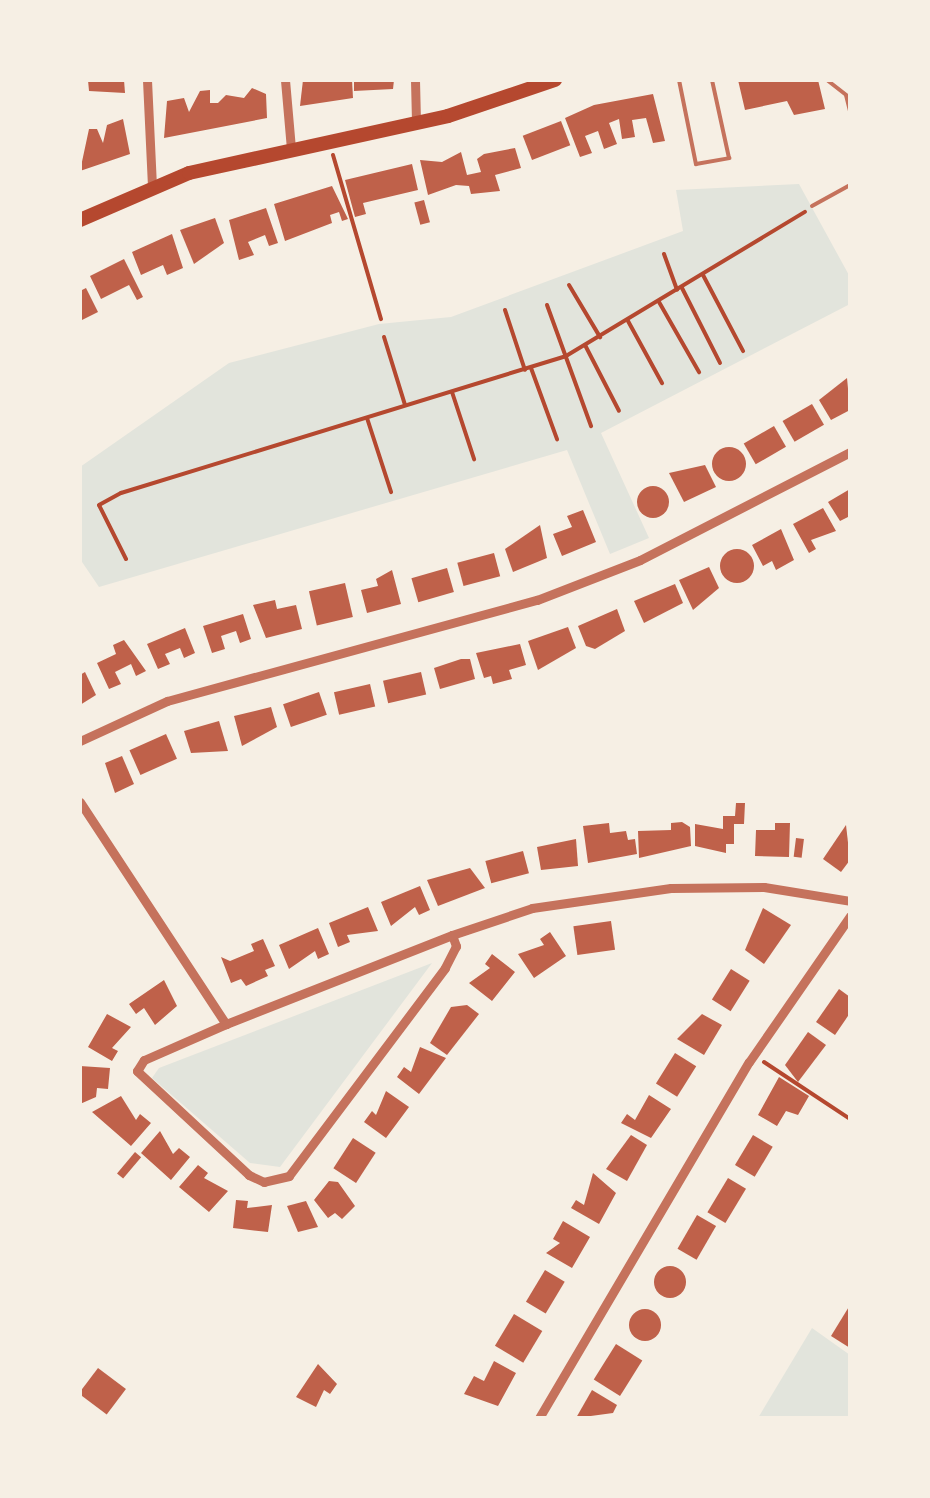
<!DOCTYPE html>
<html>
<head>
<meta charset="utf-8">
<style>
  body { margin:0 }
  #map { position:relative; width:930px; height:1498px; overflow:hidden; background:#f6efe4; font-family:Rubik,sans-serif }
  div>[style] { position:absolute }
  .green>* { inset:0; background:#e2e4dc }
  .building>* { inset:0; background:#bf614a; transform-origin:0 0 }
  .round { border-radius:50% }
  .path>* { height:4px; margin:-2px; padding:0 2px; transform-origin:2px; border-radius:2px; background:#b5482f }
  .service>* { height:4px; margin:-2px; padding:0 2px; transform-origin:2px; border-radius:2px; background:#c5725c }
  .minor>* { height:9px; margin:-4.5px; padding:0 4.5px; transform-origin:4.5px; border-radius:4.5px; background:#c5725c }
  .trunk>* { height:14px; margin:-7px; padding:0 7px; transform-origin:7px; border-radius:7px; background:#b5482f }
  span { translate:-50% -50%; white-space:nowrap; text-align:center; line-height:1.15; -webkit-text-stroke:8px #f6efe4; paint-order:stroke }
  .frame { position:absolute; inset:0; border:82px solid #f6efe4; pointer-events:none }
</style>
</head>
<body>
<div id="map">
  <div class="green">
    <i style="clip-path:polygon(799px 184px,850px 277px,850px 304px,601px 433px,649px 538px,610px 554px,567px 450px,99px 587px,80px 559px,80px 467px,229px 363px,379px 324px,451px 317px,683px 231px,676px 190px)"></i>
    <i style="clip-path:polygon(432px 963px,280px 1167px,250px 1163px,152px 1078px,159px 1068px)"></i>
    <i style="clip-path:polygon(812px 1328px,850px 1355px,850px 1418px,758px 1418px)"></i>
  </div>
  <div class="building">
    <i style="clip-path:polygon(88px 80px,124px 80px,125px 93px,89px 91px)"></i>
    <i style="clip-path:polygon(303px 80px,352px 80px,353px 98px,300px 106px)"></i>
    <i style="clip-path:polygon(354px 80px,394px 80px,393px 89px,354px 91px)"></i>
    <i style="clip-path:polygon(738px 80px,818px 80px,825px 109px,794px 115px,787px 101px,745px 110px)"></i>
    <i style="clip-path:polygon(252px 88px,266px 94px,267px 118px,164px 138px,167px 101px,184px 98px,189px 112px,200px 91px,210px 90px,210px 103px,218px 103px,226px 95px,244px 98px)"></i>
    <i style="clip-path:polygon(653px 94px,665px 141px,653px 143px,646px 118px,632px 120px,635px 137px,622px 139px,619px 119px,609px 123px,617px 144px,604px 149px,598px 131px,585px 136px,592px 153px,580px 157px,565px 118px,594px 105px)"></i>
    <i style="clip-path:polygon(123px 119px,130px 154px,80px 171px,89px 129px,97px 129px,103px 143px,107px 125px)"></i>
    <i style="left:561px;top:121px;width:26px;height:41px;rotate:69deg"></i>
    <i style="clip-path:polygon(515px 148px,521px 168px,495px 175px,500px 191px,471px 194px,469px 186px,456px 185px,428px 195px,420px 160px,442px 162px,461px 152px,467px 175px,481px 172px,477px 159px,484px 154px)"></i>
    <i style="clip-path:polygon(412px 164px,418px 190px,363px 203px,366px 214px,355px 217px,345px 180px)"></i>
    <i style="clip-path:polygon(332px 186px,348px 219px,342px 221px,339px 212px,330px 215px,332px 223px,285px 241px,274px 204px)"></i>
    <i style="left:424px;top:200px;width:23px;height:10px;rotate:75deg"></i>
    <i style="clip-path:polygon(266px 208px,278px 243px,269px 246px,265px 235px,248px 242px,254px 255px,239px 260px,229px 220px)"></i>
    <i style="clip-path:polygon(215px 218px,224px 243px,194px 264px,180px 230px)"></i>
    <i style="clip-path:polygon(172px 234px,183px 268px,167px 275px,163px 265px,141px 275px,132px 252px)"></i>
    <i style="clip-path:polygon(124px 259px,143px 297px,137px 300px,129px 285px,101px 299px,90px 276px)"></i>
    <i style="clip-path:polygon(86px 288px,98px 312px,80px 321px,80px 291px)"></i>
    <i style="clip-path:polygon(847px 378px,850px 410px,831px 420px,819px 400px)"></i>
    <i style="left:812px;top:404px;width:24px;height:34px;rotate:60deg"></i>
    <i style="left:774px;top:426px;width:24px;height:35px;rotate:60deg"></i>
    <i class="round" style="left:712px;top:447px;width:34px;height:34px"></i>
    <i style="clip-path:polygon(705px 465px,716px 487px,684px 502px,669px 473px)"></i>
    <i class="round" style="left:637px;top:486px;width:32px;height:32px"></i>
    <i style="clip-path:polygon(850px 489px,850px 516px,840px 521px,828px 502px)"></i>
    <i style="clip-path:polygon(823px 508px,836px 531px,811px 540px,816px 549px,809px 553px,793px 524px)"></i>
    <i style="clip-path:polygon(583px 510px,596px 542px,562px 556px,553px 534px,572px 527px,567px 516px)"></i>
    <i style="clip-path:polygon(540px 525px,547px 558px,513px 572px,505px 549px)"></i>
    <i style="clip-path:polygon(781px 529px,794px 560px,776px 570px,772px 561px,763px 566px,752px 545px)"></i>
    <i class="round" style="left:720px;top:549px;width:34px;height:34px"></i>
    <i style="left:494px;top:553px;width:24px;height:38px;rotate:75deg"></i>
    <i style="clip-path:polygon(709px 567px,719px 588px,693px 610px,679px 580px)"></i>
    <i style="left:447px;top:568px;width:25px;height:37px;rotate:74deg"></i>
    <i style="clip-path:polygon(392px 570px,401px 604px,367px 613px,361px 590px,378px 586px,376px 579px)"></i>
    <i style="left:345px;top:583px;width:35px;height:37px;rotate:77deg"></i>
    <i style="clip-path:polygon(675px 584px,683px 603px,644px 623px,634px 601px)"></i>
    <i style="clip-path:polygon(275px 600px,277px 609px,296px 605px,302px 629px,266px 638px,253px 605px)"></i>
    <i style="clip-path:polygon(617px 609px,625px 631px,595px 649px,586px 646px,578px 626px)"></i>
    <i style="clip-path:polygon(243px 614px,251px 639px,240px 643px,236px 631px,221px 636px,225px 649px,212px 653px,203px 626px)"></i>
    <i style="clip-path:polygon(568px 627px,576px 648px,538px 670px,528px 641px)"></i>
    <i style="clip-path:polygon(185px 628px,195px 653px,184px 658px,180px 648px,165px 654px,170px 664px,158px 669px,147px 644px)"></i>
    <i style="clip-path:polygon(124px 640px,146px 671px,136px 676px,131px 664px,115px 672px,121px 684px,109px 689px,97px 663px,116px 654px,113px 645px)"></i>
    <i style="clip-path:polygon(520px 644px,526px 665px,509px 670px,512px 679px,493px 684px,491px 676px,484px 678px,476px 653px)"></i>
    <i style="clip-path:polygon(461px 659px,470px 659px,475px 679px,440px 689px,434px 668px)"></i>
    <i style="clip-path:polygon(85px 672px,96px 695px,80px 705px,80px 675px)"></i>
    <i style="left:421px;top:672px;width:23px;height:39px;rotate:77deg"></i>
    <i style="left:370px;top:684px;width:23px;height:37px;rotate:77deg"></i>
    <i style="left:319px;top:692px;width:24px;height:38px;rotate:71deg"></i>
    <i style="clip-path:polygon(271px 707px,277px 727px,242px 746px,234px 716px)"></i>
    <i style="clip-path:polygon(219px 721px,228px 751px,191px 753px,184px 731px)"></i>
    <i style="left:166px;top:734px;width:27px;height:40px;rotate:66deg"></i>
    <i style="clip-path:polygon(122px 756px,134px 784px,115px 793px,105px 763px)"></i>
    <i style="clip-path:polygon(736px 803px,745px 803px,744px 824px,734px 824px,734px 844px,726px 844px,726px 853px,695px 846px,695px 824px,723px 829px,723px 816px,735px 816px)"></i>
    <i style="clip-path:polygon(682px 822px,690px 827px,691px 846px,639px 858px,638px 831px,671px 830px,671px 823px)"></i>
    <i style="clip-path:polygon(609px 823px,610px 833px,626px 831px,628px 840px,635px 839px,637px 854px,588px 863px,583px 826px)"></i>
    <i style="clip-path:polygon(775px 823px,790px 823px,789px 857px,755px 856px,756px 830px,775px 830px)"></i>
    <i style="clip-path:polygon(846px 825px,850px 860px,841px 872px,823px 859px)"></i>
    <i style="left:796px;top:838px;width:8px;height:19px;rotate:7deg"></i>
    <i style="clip-path:polygon(576px 839px,578px 866px,541px 870px,537px 847px)"></i>
    <i style="left:523px;top:851px;width:23px;height:39px;rotate:75deg"></i>
    <i style="clip-path:polygon(470px 868px,485px 888px,438px 906px,427px 880px)"></i>
    <i style="clip-path:polygon(420px 886px,430px 910px,419px 915px,415px 907px,391px 926px,381px 902px)"></i>
    <i style="clip-path:polygon(368px 907px,378px 931px,347px 935px,350px 942px,338px 947px,329px 923px)"></i>
    <i style="clip-path:polygon(763px 908px,791px 925px,764px 964px,745px 950px)"></i>
    <i style="left:611px;top:921px;width:29px;height:38px;rotate:82deg"></i>
    <i style="clip-path:polygon(318px 928px,329px 954px,318px 959px,315px 951px,289px 969px,279px 945px)"></i>
    <i style="clip-path:polygon(550px 932px,566px 956px,534px 978px,518px 954px,544px 945px,540px 939px)"></i>
    <i style="clip-path:polygon(263px 939px,275px 966px,265px 970px,268px 976px,246px 986px,241px 979px,231px 983px,221px 957px,230px 961px,254px 951px,251px 944px)"></i>
    <i style="clip-path:polygon(492px 954px,515px 972px,492px 1001px,469px 983px,490px 968px,485px 964px)"></i>
    <i style="left:731px;top:969px;width:22px;height:36px;rotate:32deg"></i>
    <i style="clip-path:polygon(164px 980px,177px 1006px,155px 1025px,144px 1008px,136px 1014px,129px 1004px)"></i>
    <i style="clip-path:polygon(839px 989px,850px 997px,850px 1013px,835px 1035px,816px 1022px)"></i>
    <i style="clip-path:polygon(467px 1005px,479px 1014px,447px 1055px,430px 1043px,451px 1007px)"></i>
    <i style="clip-path:polygon(107px 1014px,131px 1027px,112px 1048px,118px 1051px,112px 1061px,88px 1047px)"></i>
    <i style="clip-path:polygon(702px 1014px,722px 1025px,704px 1055px,677px 1039px)"></i>
    <i style="clip-path:polygon(808px 1032px,826px 1045px,798px 1082px,785px 1065px)"></i>
    <i style="clip-path:polygon(420px 1047px,446px 1058px,419px 1094px,397px 1077px,404px 1067px,411px 1072px)"></i>
    <i style="left:675px;top:1053px;width:25px;height:36px;rotate:32deg"></i>
    <i style="clip-path:polygon(80px 1066px,110px 1068px,108px 1089px,97px 1088px,96px 1097px,80px 1104px)"></i>
    <i style="clip-path:polygon(779px 1077px,809px 1096px,798px 1115px,786px 1111px,777px 1126px,758px 1115px)"></i>
    <i style="clip-path:polygon(386px 1091px,409px 1107px,386px 1138px,364px 1122px,372px 1111px,376px 1115px)"></i>
    <i style="clip-path:polygon(649px 1095px,671px 1109px,651px 1138px,621px 1123px,627px 1114px,635px 1120px)"></i>
    <i style="clip-path:polygon(121px 1096px,136px 1120px,140px 1114px,151px 1123px,131px 1146px,92px 1112px)"></i>
    <i style="clip-path:polygon(160px 1131px,173px 1154px,179px 1148px,190px 1157px,171px 1180px,141px 1153px)"></i>
    <i style="clip-path:polygon(631px 1135px,647px 1145px,627px 1181px,606px 1169px)"></i>
    <i style="left:753px;top:1135px;width:23px;height:35px;rotate:31deg"></i>
    <i style="left:353px;top:1138px;width:27px;height:36px;rotate:33deg"></i>
    <i style="left:135px;top:1152px;width:8px;height:28px;rotate:40deg"></i>
    <i style="clip-path:polygon(198px 1165px,208px 1173px,204px 1178px,228px 1191px,209px 1212px,179px 1187px)"></i>
    <i style="clip-path:polygon(593px 1173px,616px 1193px,599px 1224px,571px 1208px,576px 1200px,584px 1205px)"></i>
    <i style="left:728px;top:1178px;width:21px;height:40px;rotate:31deg"></i>
    <i style="clip-path:polygon(329px 1181px,338px 1182px,355px 1206px,342px 1219px,335px 1213px,328px 1218px,314px 1200px)"></i>
    <i style="clip-path:polygon(236px 1200px,248px 1201px,247px 1208px,272px 1205px,268px 1232px,233px 1228px)"></i>
    <i style="clip-path:polygon(306px 1201px,318px 1227px,298px 1232px,287px 1206px)"></i>
    <i style="left:697px;top:1215px;width:22px;height:39px;rotate:30deg"></i>
    <i style="clip-path:polygon(563px 1221px,590px 1237px,572px 1268px,546px 1253px,560px 1243px,553px 1239px)"></i>
    <i class="round" style="left:654px;top:1266px;width:32px;height:32px"></i>
    <i style="left:545px;top:1270px;width:23px;height:37px;rotate:31deg"></i>
    <i style="clip-path:polygon(850px 1305px,850px 1348px,831px 1336px)"></i>
    <i class="round" style="left:629px;top:1309px;width:32px;height:32px"></i>
    <i style="left:514px;top:1314px;width:33px;height:37px;rotate:31deg"></i>
    <i style="left:616px;top:1344px;width:31px;height:42px;rotate:32deg"></i>
    <i style="clip-path:polygon(494px 1361px,516px 1373px,498px 1406px,464px 1394px,474px 1376px,484px 1381px)"></i>
    <i style="clip-path:polygon(318px 1364px,337px 1384px,330px 1394px,324px 1390px,316px 1407px,296px 1397px)"></i>
    <i style="left:98px;top:1368px;width:35px;height:32px;rotate:37deg"></i>
    <i style="clip-path:polygon(592px 1390px,617px 1405px,613px 1413px,576px 1418px)"></i>
  </div>
  <div class="path">
    <i style="left:333px;top:155px;width:171px;rotate:73.7deg"></i>
    <i style="left:664px;top:254px;width:38px;rotate:70deg"></i>
    <i style="left:703px;top:275px;width:86px;rotate:62.2deg"></i>
    <i style="left:569px;top:285px;width:61px;rotate:59.2deg"></i>
    <i style="left:682px;top:288px;width:84px;rotate:63.1deg"></i>
    <i style="left:659px;top:302px;width:81px;rotate:60.3deg"></i>
    <i style="left:547px;top:305px;width:129px;rotate:70deg"></i>
    <i style="left:505px;top:310px;width:63px;rotate:71.6deg"></i>
    <i style="left:628px;top:321px;width:71px;rotate:61.3deg"></i>
    <i style="left:384px;top:337px;width:71px;rotate:72.8deg"></i>
    <i style="left:585px;top:345px;width:74px;rotate:62.7deg"></i>
    <i style="left:531px;top:368px;width:76px;rotate:69.9deg"></i>
    <i style="left:452px;top:392px;width:71px;rotate:71.8deg"></i>
    <i style="left:367px;top:418px;width:78px;rotate:72deg"></i>
    <i style="left:126px;top:559px;width:60px;rotate:-116.6deg"></i>
    <i style="left:99px;top:505px;width:25px;rotate:-29deg"></i>
    <i style="left:121px;top:493px;width:466px;rotate:-17.1deg"></i>
    <i style="left:566px;top:356px;width:279px;rotate:-31.1deg"></i>
    <i style="left:764px;top:1062px;width:103px;rotate:33.5deg"></i>
  </div>
  <div class="service">
    <i style="left:679px;top:80px;width:86px;rotate:78.6deg"></i>
    <i style="left:696px;top:164px;width:34px;rotate:-10deg"></i>
    <i style="left:729px;top:158px;width:80px;rotate:-102.3deg"></i>
    <i style="left:827px;top:80px;width:24px;rotate:38deg"></i>
    <i style="left:846px;top:95px;width:16px;rotate:76deg"></i>
    <i style="left:812px;top:206px;width:43px;rotate:-28.9deg"></i>
  </div>
  <div class="minor">
    <i style="left:147px;top:80px;width:106px;rotate:87.3deg"></i>
    <i style="left:285px;top:80px;width:69px;rotate:85deg"></i>
    <i style="left:415px;top:80px;width:42px;rotate:88.6deg"></i>
    <i style="left:80px;top:741px;width:96px;rotate:-24.7deg"></i>
    <i style="left:167px;top:701px;width:384px;rotate:-15.3deg"></i>
    <i style="left:537px;top:600px;width:110px;rotate:-21.2deg"></i>
    <i style="left:640px;top:560px;width:236px;rotate:-27.2deg"></i>
    <i style="left:80px;top:802px;width:266px;rotate:56.7deg"></i>
    <i style="left:452px;top:935px;width:12px;rotate:70deg"></i>
    <i style="left:456px;top:946px;width:25px;rotate:117deg"></i>
    <i style="left:445px;top:968px;width:260px;rotate:126.9deg"></i>
    <i style="left:289px;top:1176px;width:26px;rotate:167deg"></i>
    <i style="left:264px;top:1182px;width:17px;rotate:-155deg"></i>
    <i style="left:249px;top:1175px;width:153px;rotate:-137.1deg"></i>
    <i style="left:137px;top:1071px;width:13px;rotate:-58deg"></i>
    <i style="left:144px;top:1060px;width:90px;rotate:-23.7deg"></i>
    <i style="left:226px;top:1024px;width:243px;rotate:-21.5deg"></i>
    <i style="left:452px;top:935px;width:84px;rotate:-18.6deg"></i>
    <i style="left:532px;top:908px;width:140px;rotate:-8.2deg"></i>
    <i style="left:671px;top:888px;width:93px;rotate:-0.6deg"></i>
    <i style="left:764px;top:887px;width:87px;rotate:9.2deg"></i>
    <i style="left:539px;top:1418px;width:413px;rotate:-59.5deg"></i>
    <i style="left:749px;top:1062px;width:178px;rotate:-55.3deg"></i>
  </div>
  <div class="trunk">
    <i style="left:80px;top:220px;width:119px;rotate:-23.3deg"></i>
    <i style="left:189px;top:173px;width:265px;rotate:-12.4deg"></i>
    <i style="left:448px;top:116px;width:113px;rotate:-18.6deg"></i>
  </div>
  <div class="frame"></div>
</div>
</body>
</html>
